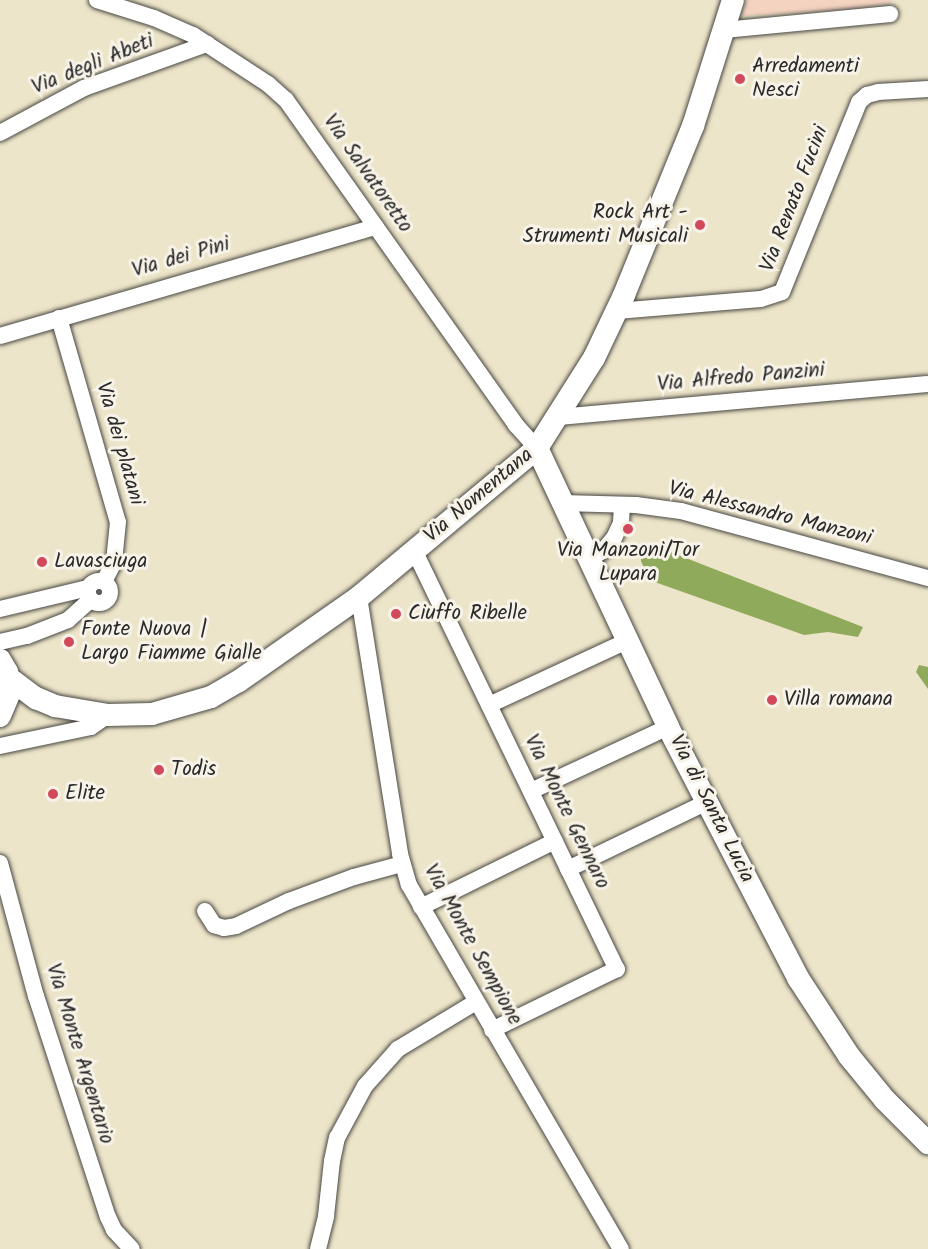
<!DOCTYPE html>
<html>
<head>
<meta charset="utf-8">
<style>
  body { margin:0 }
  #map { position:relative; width:928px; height:1249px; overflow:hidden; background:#ede5c9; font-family:Kalam,sans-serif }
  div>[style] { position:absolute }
  .built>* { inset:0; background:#f5d3c1 }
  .forest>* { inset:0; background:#90aa5c }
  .roads { filter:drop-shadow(0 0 2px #484743) drop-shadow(0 0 2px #484743) }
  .street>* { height:16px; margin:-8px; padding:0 8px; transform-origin:8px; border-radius:8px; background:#fff }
  .street>.ring { margin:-8px; padding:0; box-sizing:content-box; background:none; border:16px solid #fff; border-radius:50% }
  .secondary>* { height:22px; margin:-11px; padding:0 11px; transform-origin:11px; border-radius:11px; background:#fff }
  .dots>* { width:16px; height:16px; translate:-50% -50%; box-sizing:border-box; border:3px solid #f7f3e8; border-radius:50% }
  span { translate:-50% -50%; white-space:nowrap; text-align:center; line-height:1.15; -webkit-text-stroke:6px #f7f3e8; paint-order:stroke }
  .street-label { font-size:21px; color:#2b2b2b }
  .poi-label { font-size:21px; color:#2b2b2b }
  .left { translate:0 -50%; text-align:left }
  .right { translate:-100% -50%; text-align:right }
</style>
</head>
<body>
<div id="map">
  <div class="built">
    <i style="clip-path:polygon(747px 0,891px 0,890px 3px,850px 9px,742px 16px)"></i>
  </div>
  <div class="forest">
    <i style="clip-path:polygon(650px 544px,863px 627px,858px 637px,828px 632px,804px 635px,649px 580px,641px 561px,641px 546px)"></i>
    <i style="clip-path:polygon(919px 665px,928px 667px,928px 689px,916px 672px)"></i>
  </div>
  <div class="roads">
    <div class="street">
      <i style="left:97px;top:0;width:60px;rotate:17.5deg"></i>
      <i style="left:154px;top:18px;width:43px;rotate:23.6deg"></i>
      <i style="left:193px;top:35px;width:90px;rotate:33.2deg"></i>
      <i style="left:268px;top:84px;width:24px;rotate:42deg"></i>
      <i style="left:286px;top:100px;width:398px;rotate:54.7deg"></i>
      <i style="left:516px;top:425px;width:31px;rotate:48deg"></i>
      <i style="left:724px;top:30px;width:167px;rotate:-5.5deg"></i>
      <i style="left:0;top:133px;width:95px;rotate:-28.2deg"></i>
      <i style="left:84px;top:88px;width:131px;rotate:-19.7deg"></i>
      <i style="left:617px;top:311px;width:144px;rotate:-4.8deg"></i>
      <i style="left:761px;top:299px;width:22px;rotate:-18deg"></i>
      <i style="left:782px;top:292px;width:205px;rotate:-67.9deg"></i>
      <i style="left:859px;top:102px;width:11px;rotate:-41deg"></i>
      <i style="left:867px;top:95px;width:11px;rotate:-15deg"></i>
      <i style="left:878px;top:92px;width:50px;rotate:-3.4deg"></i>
      <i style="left:59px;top:318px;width:212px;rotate:73.9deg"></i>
      <i style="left:118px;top:522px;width:40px;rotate:95.7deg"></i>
      <i style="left:114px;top:562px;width:22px;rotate:117deg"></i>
      <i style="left:0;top:336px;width:391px;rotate:-16.2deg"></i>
      <i style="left:558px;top:417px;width:371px;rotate:-5.1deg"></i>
      <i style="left:562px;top:503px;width:74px;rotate:1.5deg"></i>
      <i style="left:636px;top:505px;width:45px;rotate:7.6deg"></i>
      <i style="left:681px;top:511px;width:256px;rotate:15.2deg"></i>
      <i style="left:414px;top:550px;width:466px;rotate:64.2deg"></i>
      <i style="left:617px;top:969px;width:139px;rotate:154deg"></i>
      <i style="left:588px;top:559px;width:17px;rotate:-28deg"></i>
      <i style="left:603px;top:551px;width:17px;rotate:-50deg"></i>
      <i style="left:614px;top:538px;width:17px;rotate:-65deg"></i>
      <i style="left:621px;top:523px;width:18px;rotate:-87deg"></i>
      <i class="ring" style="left:88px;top:581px;width:6px;height:6px"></i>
      <i style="left:359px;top:597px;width:260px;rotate:80.9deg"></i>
      <i style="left:400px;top:854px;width:32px;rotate:74deg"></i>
      <i style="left:409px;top:885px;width:421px;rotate:59.8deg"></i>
      <i style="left:0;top:609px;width:90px;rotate:-13.4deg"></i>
      <i style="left:0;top:642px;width:28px;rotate:-13deg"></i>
      <i style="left:27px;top:636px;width:44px;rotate:-21.3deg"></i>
      <i style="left:68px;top:620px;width:31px;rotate:-42deg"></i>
      <i style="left:489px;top:705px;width:152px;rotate:-24.9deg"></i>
      <i style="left:0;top:746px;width:93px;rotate:-11.8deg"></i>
      <i style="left:91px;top:727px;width:21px;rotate:-35deg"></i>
      <i style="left:531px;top:791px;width:151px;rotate:-25deg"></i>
      <i style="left:0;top:863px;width:138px;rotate:74.9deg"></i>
      <i style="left:36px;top:996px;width:232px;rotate:72deg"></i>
      <i style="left:108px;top:1217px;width:14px;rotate:65deg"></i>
      <i style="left:114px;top:1230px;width:26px;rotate:47deg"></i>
      <i style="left:568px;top:869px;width:154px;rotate:-25.7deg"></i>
      <i style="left:421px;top:907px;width:149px;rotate:-26.2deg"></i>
      <i style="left:205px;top:911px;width:17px;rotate:57deg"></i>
      <i style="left:214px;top:925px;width:10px;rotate:17deg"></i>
      <i style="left:224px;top:928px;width:12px;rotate:-9deg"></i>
      <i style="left:236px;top:926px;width:59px;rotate:-25.3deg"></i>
      <i style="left:289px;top:901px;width:69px;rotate:-20.3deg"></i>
      <i style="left:354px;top:877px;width:50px;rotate:-15.2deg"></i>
      <i style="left:318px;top:1249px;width:34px;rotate:-76deg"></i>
      <i style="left:326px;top:1216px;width:55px;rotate:-83.8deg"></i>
      <i style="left:332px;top:1161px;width:24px;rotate:-78deg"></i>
      <i style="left:337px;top:1138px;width:59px;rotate:-61.7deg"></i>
      <i style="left:365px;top:1086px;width:50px;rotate:-48.3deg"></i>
      <i style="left:398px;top:1049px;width:91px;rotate:-31.1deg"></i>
    </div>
    <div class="secondary">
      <i style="left:537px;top:448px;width:308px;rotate:64.8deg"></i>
      <i style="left:668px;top:727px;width:283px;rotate:62.6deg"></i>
      <i style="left:798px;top:978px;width:93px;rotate:56.8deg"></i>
      <i style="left:849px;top:1056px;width:57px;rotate:50.7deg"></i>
      <i style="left:885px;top:1100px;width:61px;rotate:45deg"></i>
      <i style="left:0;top:660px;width:14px;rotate:60deg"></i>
      <i style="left:7px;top:672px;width:20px;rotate:81deg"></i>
      <i style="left:10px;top:692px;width:26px;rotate:113deg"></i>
      <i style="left:9px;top:678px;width:34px;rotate:37deg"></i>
      <i style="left:36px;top:698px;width:21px;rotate:23deg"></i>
      <i style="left:55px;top:706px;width:54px;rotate:9.6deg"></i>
      <i style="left:108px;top:715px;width:44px;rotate:-1.3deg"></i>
      <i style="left:152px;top:714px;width:61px;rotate:-16.1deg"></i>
      <i style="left:211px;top:697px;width:32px;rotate:-30deg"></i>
      <i style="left:239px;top:681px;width:146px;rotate:-35deg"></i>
      <i style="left:359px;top:597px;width:232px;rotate:-39.9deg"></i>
      <i style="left:537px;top:448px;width:107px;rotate:-57.7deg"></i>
      <i style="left:594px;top:358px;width:70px;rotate:-64.5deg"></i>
      <i style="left:624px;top:295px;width:183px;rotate:-67.8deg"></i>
      <i style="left:693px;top:126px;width:132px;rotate:-72.4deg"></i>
    </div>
  </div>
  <div class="dots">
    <i style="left:740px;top:79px;background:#d1495b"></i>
    <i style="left:700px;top:225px;background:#d1495b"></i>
    <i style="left:628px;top:529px;background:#d1495b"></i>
    <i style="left:42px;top:562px;background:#d1495b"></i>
    <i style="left:396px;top:614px;background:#d1495b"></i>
    <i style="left:69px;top:642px;background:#d1495b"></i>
    <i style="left:772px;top:700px;background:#d1495b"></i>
    <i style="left:159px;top:770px;background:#d1495b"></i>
    <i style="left:53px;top:794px;background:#d1495b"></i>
  </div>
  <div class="street-label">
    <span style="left:93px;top:65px;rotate:-22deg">Via degli Abeti</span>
    <span style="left:367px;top:174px;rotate:55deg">Via Salvatoretto</span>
    <span style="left:795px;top:199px;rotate:-69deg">Via Renato Fucini</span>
    <span style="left:181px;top:258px;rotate:-16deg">Via dei Pini</span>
    <span style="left:741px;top:378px;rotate:-5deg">Via Alfredo Panzini</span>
    <span style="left:119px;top:444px;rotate:74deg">Via dei platani</span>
    <span style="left:479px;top:496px;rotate:-40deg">Via Nomentana</span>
    <span style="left:770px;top:514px;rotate:14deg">Via Alessandro Manzoni</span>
    <span style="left:711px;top:809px;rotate:63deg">Via di Santa Lucia</span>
    <span style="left:566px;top:812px;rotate:64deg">Via Monte Gennaro</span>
    <span style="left:472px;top:945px;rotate:61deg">Via Monte Sempione</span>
    <span style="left:79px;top:1054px;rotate:73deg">Via Monte Argentario</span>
  </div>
  <div class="poi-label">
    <span class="left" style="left:752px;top:79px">Arredamenti<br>Nesci</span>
    <span class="right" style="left:688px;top:225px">Rock Art -<br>Strumenti Musicali</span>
    <span style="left:628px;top:563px">Via Manzoni/Tor<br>Lupara</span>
    <span class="left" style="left:54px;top:562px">Lavasciuga</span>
    <span class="left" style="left:408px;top:614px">Ciuffo Ribelle</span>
    <span class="left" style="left:81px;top:642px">Fonte Nuova |<br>Largo Fiamme Gialle</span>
    <span class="left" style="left:784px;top:700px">Villa romana</span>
    <span class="left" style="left:171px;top:770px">Todis</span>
    <span class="left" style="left:65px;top:794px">Elite</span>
  </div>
</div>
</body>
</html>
